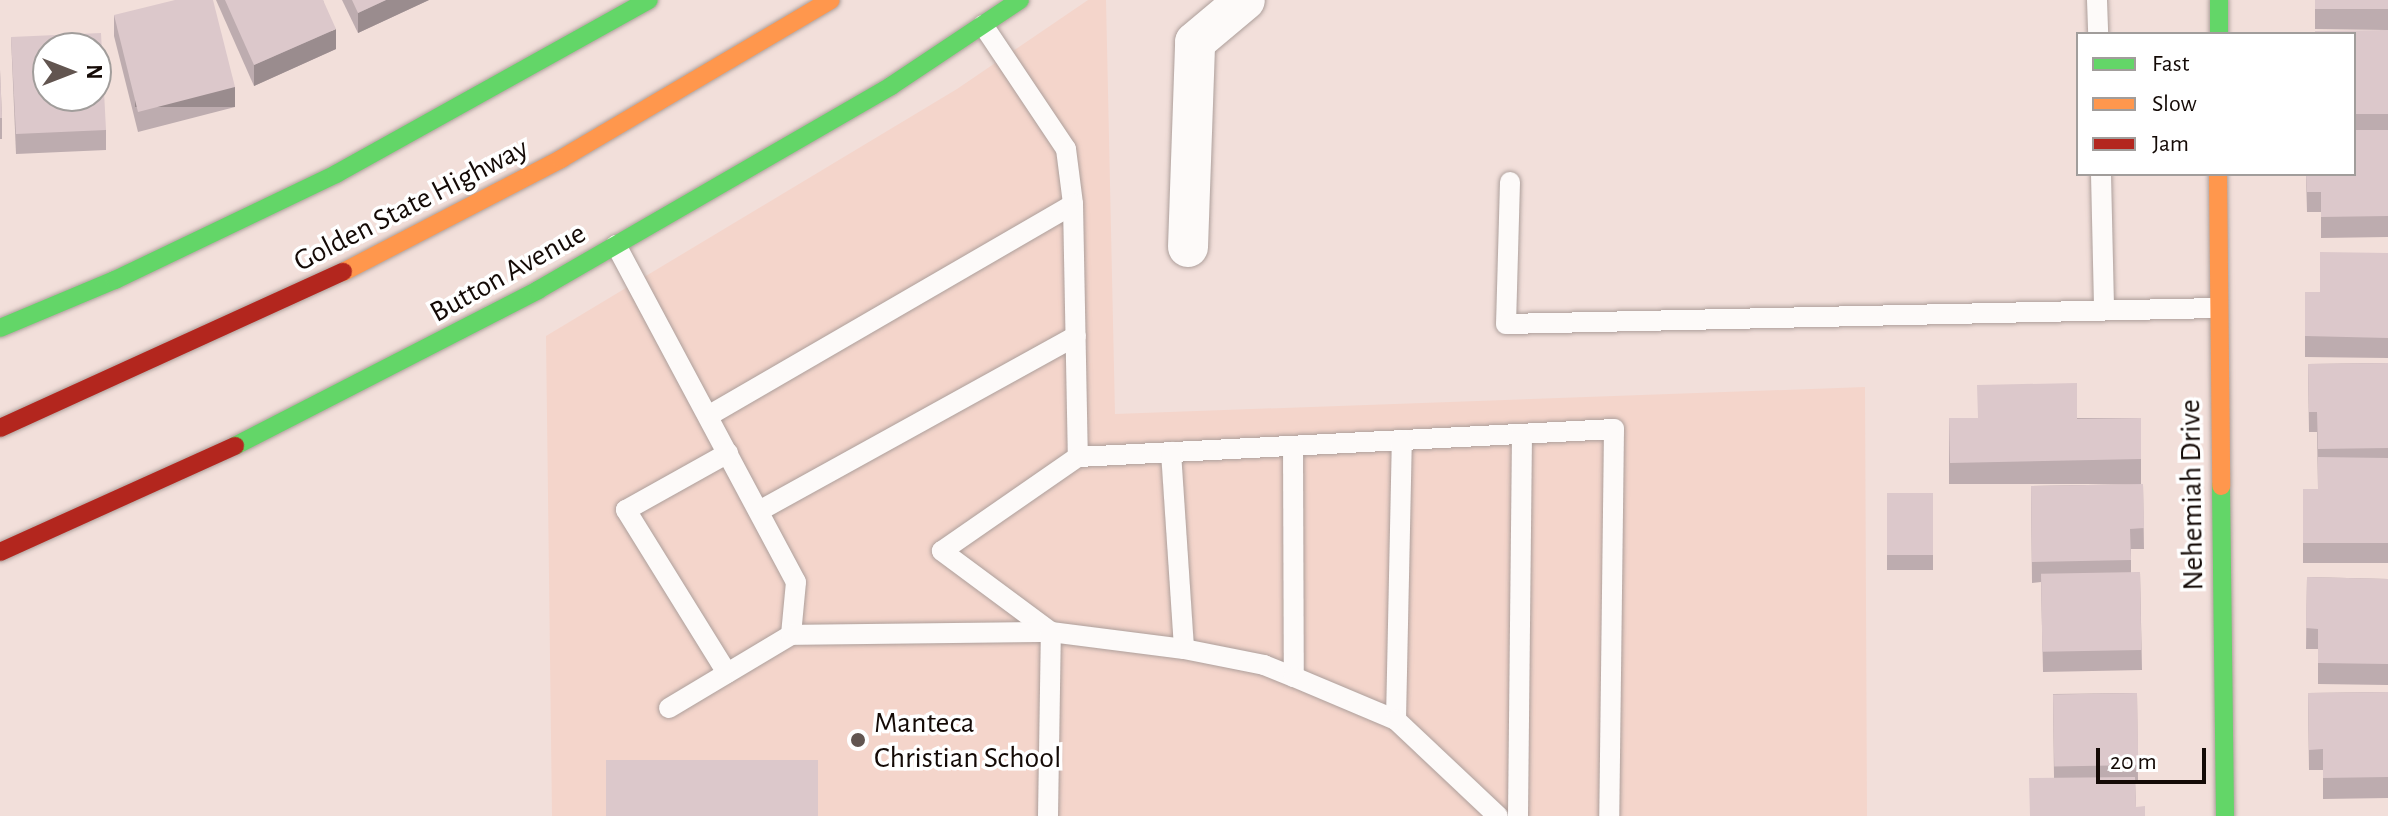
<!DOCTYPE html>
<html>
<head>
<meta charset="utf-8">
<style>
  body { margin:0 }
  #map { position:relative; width:2388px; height:816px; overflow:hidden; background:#f2dfda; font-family:"Alegreya Sans",sans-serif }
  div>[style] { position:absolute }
  .built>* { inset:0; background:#f4d5cb }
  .roads { filter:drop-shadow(0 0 2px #ad9f9b) drop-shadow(0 0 2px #ad9f9b) }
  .lane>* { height:20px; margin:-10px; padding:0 10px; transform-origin:10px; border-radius:10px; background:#fdfaf9 }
  .street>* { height:40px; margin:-20px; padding:0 20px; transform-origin:20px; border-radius:20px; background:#fdfaf9 }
  .fast>* { height:18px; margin:-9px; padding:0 9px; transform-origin:9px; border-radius:9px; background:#63d668 }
  .slow>* { height:18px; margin:-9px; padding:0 9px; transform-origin:9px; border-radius:9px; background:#ff974d }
  .jam>* { height:18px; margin:-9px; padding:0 9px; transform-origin:9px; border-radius:9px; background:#b3261e }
  .wall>* { inset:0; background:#bdacaf; transform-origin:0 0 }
  .shaded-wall>* { inset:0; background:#9a8c8e; transform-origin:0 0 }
  .building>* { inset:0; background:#dcc8cb; transform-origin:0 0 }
  .dots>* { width:22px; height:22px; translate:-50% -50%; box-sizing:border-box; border:4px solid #fff; border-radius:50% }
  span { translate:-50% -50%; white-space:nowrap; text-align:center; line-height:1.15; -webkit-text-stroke:7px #fff; paint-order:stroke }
  .street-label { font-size:30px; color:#140a06 }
  .poi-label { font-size:30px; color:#140a06 }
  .left { translate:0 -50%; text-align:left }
  .legend { position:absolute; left:2076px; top:32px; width:280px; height:144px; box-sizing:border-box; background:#fff; border:2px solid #a19d9b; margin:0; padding:10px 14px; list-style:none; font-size:24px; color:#140a06 }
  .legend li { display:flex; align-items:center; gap:16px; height:40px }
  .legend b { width:40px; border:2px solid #a19d9b }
  .north { position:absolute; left:32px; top:32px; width:80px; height:80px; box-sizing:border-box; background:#fff; border:2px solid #a19d9b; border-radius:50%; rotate:90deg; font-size:22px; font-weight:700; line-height:32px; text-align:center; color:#140a06 }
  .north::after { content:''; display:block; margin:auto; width:28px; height:36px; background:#625550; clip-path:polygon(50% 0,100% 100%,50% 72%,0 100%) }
  .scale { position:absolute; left:2096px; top:748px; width:110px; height:36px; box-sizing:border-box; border:4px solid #140a06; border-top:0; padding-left:10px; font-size:24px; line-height:28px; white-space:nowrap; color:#140a06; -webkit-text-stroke:6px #fff; paint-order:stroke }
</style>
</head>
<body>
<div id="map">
  <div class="built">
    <i style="clip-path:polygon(1088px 0,1106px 0,1115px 414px,1865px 387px,1867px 816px,552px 816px,546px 336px,957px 89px)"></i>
  </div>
  <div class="roads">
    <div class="lane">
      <i style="left:2097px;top:0;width:34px;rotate:88deg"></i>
      <i style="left:983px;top:25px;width:149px;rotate:56.2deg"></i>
      <i style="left:1066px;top:149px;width:55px;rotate:82.7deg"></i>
      <i style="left:1073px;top:204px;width:253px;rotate:88.9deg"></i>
      <i style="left:1078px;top:457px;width:537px;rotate:-2.99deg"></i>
      <i style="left:1614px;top:429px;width:387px;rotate:90.7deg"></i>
      <i style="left:2101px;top:174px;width:136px;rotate:88.7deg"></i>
      <i style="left:1510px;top:182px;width:142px;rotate:91.6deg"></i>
      <i style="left:1506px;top:324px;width:711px;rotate:-1.29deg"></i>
      <i style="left:616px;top:245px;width:382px;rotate:61.9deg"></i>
      <i style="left:796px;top:582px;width:53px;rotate:95.4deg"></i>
      <i style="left:708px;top:416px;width:422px;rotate:-30.1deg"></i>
      <i style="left:1293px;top:446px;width:231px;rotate:89.8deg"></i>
      <i style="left:1171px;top:452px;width:197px;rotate:86.2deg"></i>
      <i style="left:759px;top:511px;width:362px;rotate:-28.9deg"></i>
      <i style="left:1051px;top:632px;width:136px;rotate:-143.4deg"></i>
      <i style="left:942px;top:551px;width:165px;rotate:-34.7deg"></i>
      <i style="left:727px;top:673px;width:192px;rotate:-121.8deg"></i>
      <i style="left:626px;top:510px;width:117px;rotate:-29.2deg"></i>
      <i style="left:669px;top:708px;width:142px;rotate:-30.9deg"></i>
      <i style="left:791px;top:635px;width:260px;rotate:-0.7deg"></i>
      <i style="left:1396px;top:720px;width:280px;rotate:-88.8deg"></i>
      <i style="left:1048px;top:816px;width:184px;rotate:-89.1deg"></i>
      <i style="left:1051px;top:632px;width:134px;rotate:7.3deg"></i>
      <i style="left:1184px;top:649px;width:82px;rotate:11.3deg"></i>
      <i style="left:1264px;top:665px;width:32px;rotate:22deg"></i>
      <i style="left:1294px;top:677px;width:111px;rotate:22.9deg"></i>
      <i style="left:1396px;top:720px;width:140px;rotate:43.3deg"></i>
      <i style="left:1518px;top:816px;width:382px;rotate:-89.4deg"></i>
    </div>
    <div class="street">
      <i style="left:1188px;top:247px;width:205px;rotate:-88deg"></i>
      <i style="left:1195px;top:42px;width:65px;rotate:-40deg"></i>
    </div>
    <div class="fast">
      <i style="left:2219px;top:0;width:34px;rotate:90deg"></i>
      <i style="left:0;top:328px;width:125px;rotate:-22.7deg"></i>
      <i style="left:115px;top:280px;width:245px;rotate:-25.6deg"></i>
      <i style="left:336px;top:174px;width:358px;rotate:-29.1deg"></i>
      <i style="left:235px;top:446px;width:341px;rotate:-27.2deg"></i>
      <i style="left:538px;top:290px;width:408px;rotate:-30deg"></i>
      <i style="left:891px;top:86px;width:155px;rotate:-33.7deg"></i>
      <i style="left:2221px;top:486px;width:330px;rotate:89.3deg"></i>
    </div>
    <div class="slow">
      <i style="left:2218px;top:174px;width:312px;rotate:89.4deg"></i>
      <i style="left:343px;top:272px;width:246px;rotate:-27.4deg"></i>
      <i style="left:561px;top:159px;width:313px;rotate:-30.5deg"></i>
    </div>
    <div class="jam">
      <i style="left:0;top:428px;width:377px;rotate:-24.5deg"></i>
      <i style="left:0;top:552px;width:258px;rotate:-24.3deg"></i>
    </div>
  </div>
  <div class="wall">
    <i style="clip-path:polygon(216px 0,323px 0,336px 49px,254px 86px)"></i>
    <i style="clip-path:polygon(342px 0,429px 0,358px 33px)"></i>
    <i style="clip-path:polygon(2315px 0,2388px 0,2388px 237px,2321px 238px,2321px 212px,2307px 212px,2306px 174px,2354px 174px,2354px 34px,2386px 30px,2315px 29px)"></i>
    <i style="clip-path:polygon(114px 15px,235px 107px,138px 132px,114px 36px)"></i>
    <i style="clip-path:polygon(11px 37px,106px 130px,106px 150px,16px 154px)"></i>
    <i style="clip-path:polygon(0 70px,2px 118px,2px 139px,0 139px)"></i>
    <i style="clip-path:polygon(2388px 253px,2388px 358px,2305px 357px,2305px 292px,2320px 292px)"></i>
    <i style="clip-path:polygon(2388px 363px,2388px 563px,2303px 563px,2303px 489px,2318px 489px,2317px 432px,2309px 432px,2308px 364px)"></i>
    <i style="left:1949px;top:418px;width:192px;height:66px"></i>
    <i style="clip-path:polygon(2143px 484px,2144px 549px,2131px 549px,2131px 573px,2140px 572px,2142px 670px,2043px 672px,2041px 582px,2032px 583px,2031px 486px)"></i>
    <i style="left:1887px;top:493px;width:46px;height:77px"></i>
    <i style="clip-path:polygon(2307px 577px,2388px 579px,2388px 685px,2318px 684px,2318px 649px,2306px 649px)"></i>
    <i style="clip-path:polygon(2388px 692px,2388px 798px,2323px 799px,2323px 770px,2309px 770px,2308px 693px)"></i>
    <i style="clip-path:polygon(2137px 693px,2138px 780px,2135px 780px,2136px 807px,2145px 816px,2054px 778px,2053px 694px)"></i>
  </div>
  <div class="shaded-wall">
    <i style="clip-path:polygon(386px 0,429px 0,358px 33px,358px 13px)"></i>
    <i style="clip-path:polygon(336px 29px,336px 49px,254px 86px,254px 65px)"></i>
    <i style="left:235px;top:87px;width:20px;height:100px;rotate:90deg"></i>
  </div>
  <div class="building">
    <i style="clip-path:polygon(175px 0,213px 0,235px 87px,138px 112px,114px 15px)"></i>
    <i style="clip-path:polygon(225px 0,323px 0,336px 29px,254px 65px)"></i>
    <i style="clip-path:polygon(352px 0,386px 0,358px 13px)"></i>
    <i style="left:2315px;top:0;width:73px;height:9px"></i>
    <i style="clip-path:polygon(2388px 30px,2388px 114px,2354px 114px,2354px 34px,2315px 34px,2315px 31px)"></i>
    <i style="clip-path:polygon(evenodd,101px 33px,106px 130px,16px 134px,11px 37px,101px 33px,48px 48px,96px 48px,96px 96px,48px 96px,48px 48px)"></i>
    <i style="clip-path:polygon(0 70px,2px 118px,0 118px)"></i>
    <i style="clip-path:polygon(2354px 130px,2388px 130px,2388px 216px,2321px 217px,2321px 192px,2307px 192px,2306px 174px,2354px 174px)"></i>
    <i style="clip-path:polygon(2320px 252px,2388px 253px,2388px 338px,2305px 336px,2305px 292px,2320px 292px)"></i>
    <i style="clip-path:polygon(2388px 363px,2388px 448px,2318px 449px,2317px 412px,2309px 412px,2308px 364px)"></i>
    <i style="clip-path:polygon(2077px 383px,2077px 419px,2141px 418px,2141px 459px,1950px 463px,1949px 418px,1978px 418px,1977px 385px)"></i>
    <i style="clip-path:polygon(2318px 457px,2388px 458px,2388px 543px,2303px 543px,2303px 489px,2318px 489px)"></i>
    <i style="clip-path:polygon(2143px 484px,2144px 528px,2130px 529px,2131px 560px,2032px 562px,2031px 486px)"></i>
    <i style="left:1887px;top:493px;width:46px;height:62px"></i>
    <i style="left:2140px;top:572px;width:78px;height:99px;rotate:89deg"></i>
    <i style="clip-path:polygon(2307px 577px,2388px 579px,2388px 664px,2318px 663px,2318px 629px,2306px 628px)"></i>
    <i style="clip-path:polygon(2388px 692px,2388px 777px,2323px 778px,2323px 749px,2309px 750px,2308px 693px)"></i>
    <i style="left:2137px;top:693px;width:72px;height:84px;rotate:89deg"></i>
    <i style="left:818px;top:760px;width:56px;height:212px;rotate:90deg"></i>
    <i style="clip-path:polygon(2135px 777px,2136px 807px,2145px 806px,2145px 816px,2030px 816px,2029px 778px)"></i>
  </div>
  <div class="dots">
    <i style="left:858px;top:740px;background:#625550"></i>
  </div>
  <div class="street-label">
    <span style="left:411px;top:205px;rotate:-27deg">Golden State Highway</span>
    <span style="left:508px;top:273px;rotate:-29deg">Button Avenue</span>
    <span style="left:2192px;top:495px;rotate:-91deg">Nehemiah Drive</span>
  </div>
  <div class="poi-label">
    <span class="left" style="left:874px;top:740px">Manteca<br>Christian School</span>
  </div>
  <ul class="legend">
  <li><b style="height:10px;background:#63d668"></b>Fast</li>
  <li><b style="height:10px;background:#ff974d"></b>Slow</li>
  <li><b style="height:10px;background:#b3261e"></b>Jam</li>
  </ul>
  <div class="north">N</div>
  <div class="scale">20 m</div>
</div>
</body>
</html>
